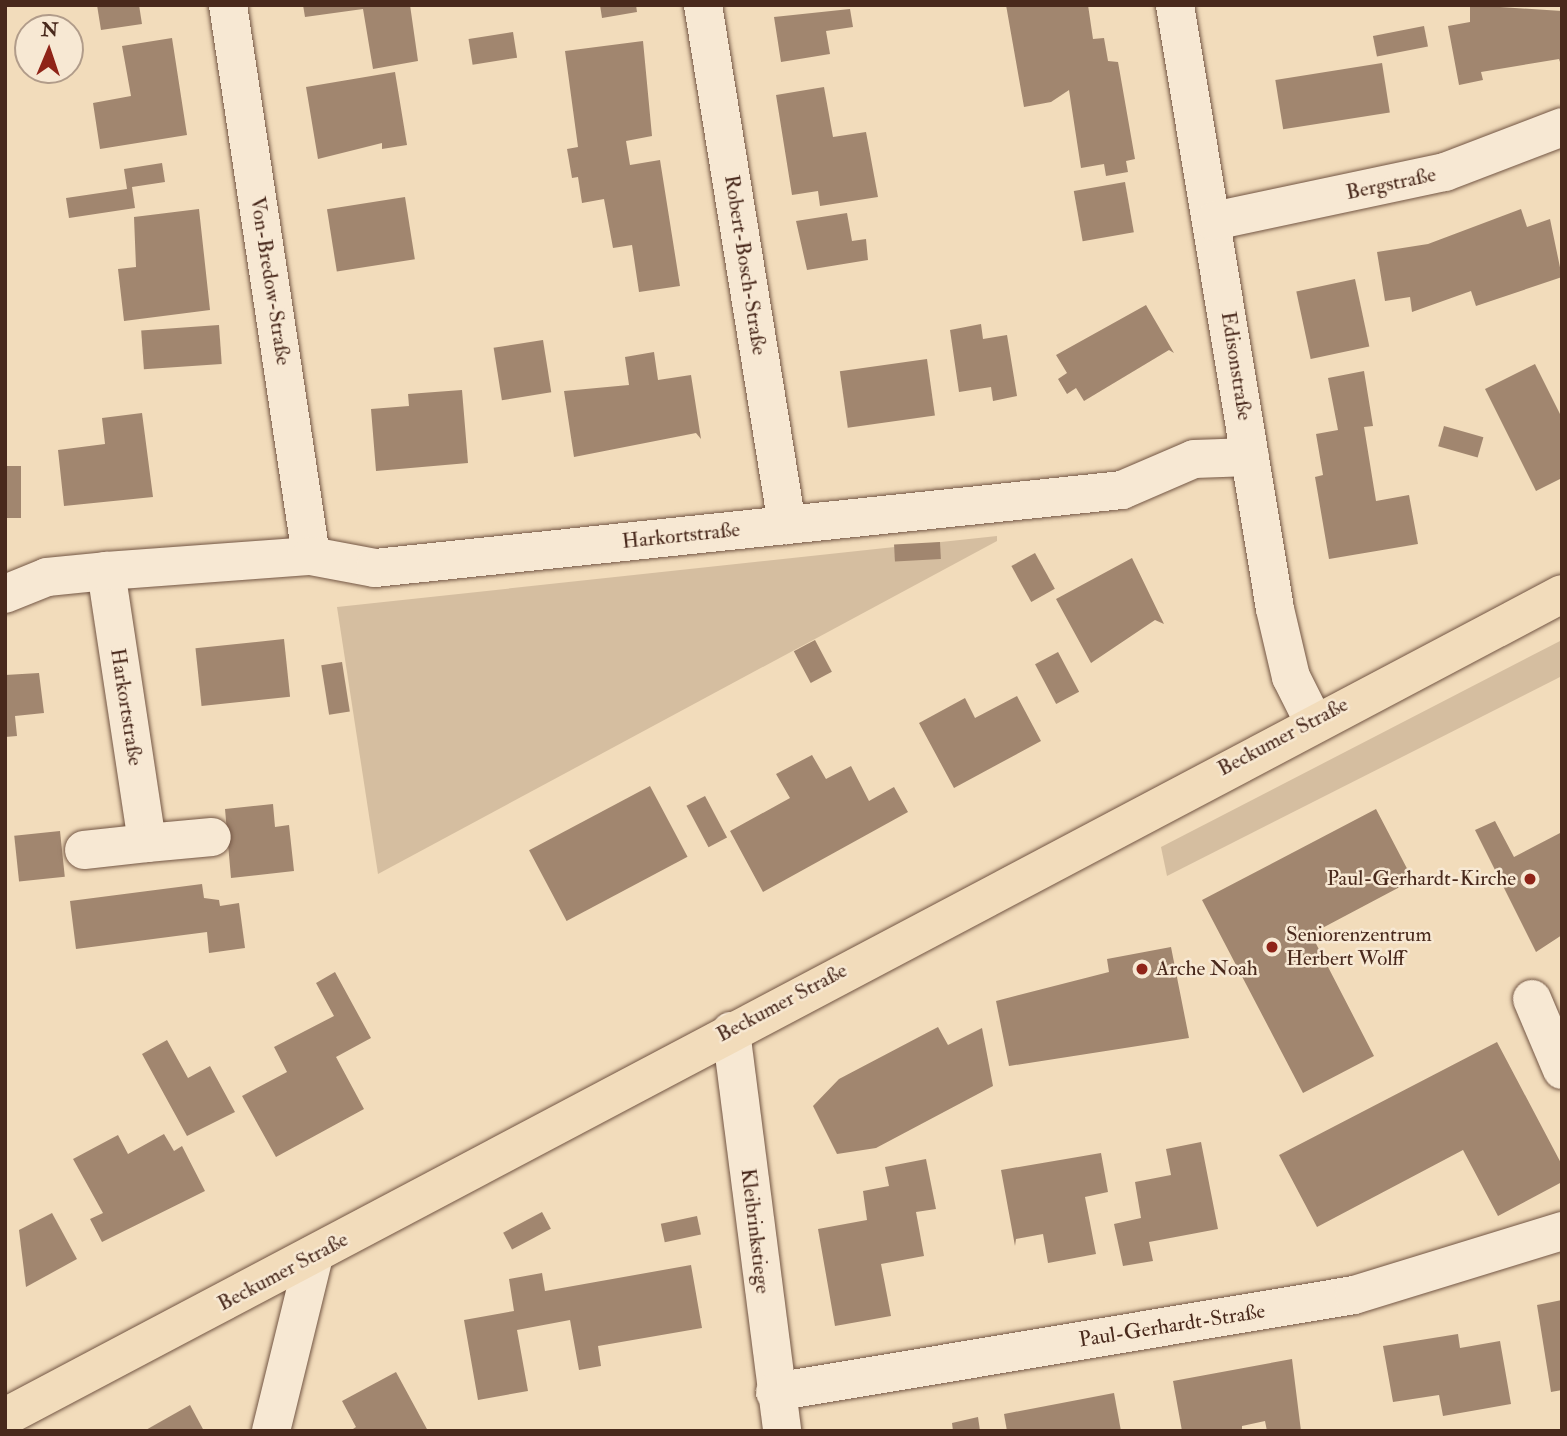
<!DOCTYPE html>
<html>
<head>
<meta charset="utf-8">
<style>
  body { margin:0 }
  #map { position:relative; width:1567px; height:1436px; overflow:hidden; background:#f2dcbb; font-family:"IM FELL Double Pica",serif }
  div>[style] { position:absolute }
  .green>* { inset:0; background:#d5bea0 }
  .building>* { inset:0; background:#a1866f; transform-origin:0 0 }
  .roads { filter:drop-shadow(0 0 2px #735644) drop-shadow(0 0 2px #735644) }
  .minor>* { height:38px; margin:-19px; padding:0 19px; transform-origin:19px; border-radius:19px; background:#f7e8d3 }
  .major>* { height:38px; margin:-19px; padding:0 19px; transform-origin:19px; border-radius:19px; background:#f2dcbb }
  .dots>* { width:19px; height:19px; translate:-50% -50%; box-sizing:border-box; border:4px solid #f7e8d3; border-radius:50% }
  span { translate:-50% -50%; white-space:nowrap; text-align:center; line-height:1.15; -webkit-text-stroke:5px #f7e8d3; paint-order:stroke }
  .street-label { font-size:21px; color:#49291c }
  .poi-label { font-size:21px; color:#49291c }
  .right { translate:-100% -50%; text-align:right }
  .left { translate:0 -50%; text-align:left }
  .frame { position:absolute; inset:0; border:7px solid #49291c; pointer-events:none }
  .north { position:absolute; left:14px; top:14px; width:70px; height:70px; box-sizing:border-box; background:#f7e8d3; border:2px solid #b19c8a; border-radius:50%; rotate:2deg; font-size:19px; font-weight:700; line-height:28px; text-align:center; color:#49291c }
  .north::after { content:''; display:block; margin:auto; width:24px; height:32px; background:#8f2418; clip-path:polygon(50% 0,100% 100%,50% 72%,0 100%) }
</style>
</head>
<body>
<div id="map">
  <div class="green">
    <i style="clip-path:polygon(997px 536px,997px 541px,378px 874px,337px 607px)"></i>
    <i style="clip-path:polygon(1562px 640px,1562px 676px,1167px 876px,1161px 847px)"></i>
  </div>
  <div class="building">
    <i style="clip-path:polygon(97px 5px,139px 5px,142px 24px,101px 30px)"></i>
    <i style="clip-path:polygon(303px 5px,410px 5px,418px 61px,373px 69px,363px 9px,305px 17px)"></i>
    <i style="clip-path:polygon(600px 5px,636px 5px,637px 12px,602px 18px)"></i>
    <i style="clip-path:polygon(1006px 5px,1088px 5px,1093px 39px,1104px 38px,1108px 61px,1118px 62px,1135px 159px,1126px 161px,1128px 172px,1106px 176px,1104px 164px,1081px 168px,1069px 90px,1051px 102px,1024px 107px)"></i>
    <i style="clip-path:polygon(1470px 5px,1562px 11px,1562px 68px,1559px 59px,1481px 72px,1483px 80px,1459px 85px,1448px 26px,1470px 22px)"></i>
    <i style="clip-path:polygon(850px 9px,853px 27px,826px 31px,830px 54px,781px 62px,774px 17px)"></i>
    <i style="left:1424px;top:26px;width:21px;height:52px;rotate:79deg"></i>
    <i style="left:513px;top:32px;width:26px;height:45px;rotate:81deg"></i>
    <i style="clip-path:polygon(172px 38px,187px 135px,100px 149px,93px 103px,131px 96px,122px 46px)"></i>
    <i style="clip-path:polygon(643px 41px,652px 136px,626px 141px,630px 165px,660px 160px,680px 286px,639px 292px,632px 245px,613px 248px,604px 199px,582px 203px,578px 177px,572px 178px,567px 149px,578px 147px,565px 51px)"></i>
    <i style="left:1382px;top:63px;width:50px;height:108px;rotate:81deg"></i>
    <i style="clip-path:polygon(395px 72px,407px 145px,382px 149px,382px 143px,318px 159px,306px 87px)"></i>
    <i style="clip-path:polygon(824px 87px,833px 137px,866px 132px,878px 197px,820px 206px,818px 191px,792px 195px,776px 95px)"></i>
    <i style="clip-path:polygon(162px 163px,165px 182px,132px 187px,135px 208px,69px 218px,66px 198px,127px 189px,124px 169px)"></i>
    <i style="left:1125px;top:182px;width:51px;height:52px;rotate:80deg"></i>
    <i style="left:405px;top:197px;width:63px;height:79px;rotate:81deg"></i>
    <i style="clip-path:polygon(199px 209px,210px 310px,124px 321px,118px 269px,136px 267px,134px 217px)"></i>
    <i style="clip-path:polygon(1521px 209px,1527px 227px,1550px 219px,1562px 277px,1476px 306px,1471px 291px,1412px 312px,1410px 297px,1385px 301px,1377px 252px,1428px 244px)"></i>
    <i style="clip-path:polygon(847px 213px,852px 241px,866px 239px,868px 260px,807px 270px,796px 221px)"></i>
    <i style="left:1355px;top:279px;width:69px;height:60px;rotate:78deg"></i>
    <i style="clip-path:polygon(1146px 305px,1174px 353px,1169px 350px,1084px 401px,1076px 388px,1067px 394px,1058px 379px,1067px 373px,1056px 355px)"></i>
    <i style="clip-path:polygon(981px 324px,983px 339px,1007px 335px,1017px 396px,993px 401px,991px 387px,959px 392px,950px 330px)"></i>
    <i style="left:219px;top:325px;width:39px;height:78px;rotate:86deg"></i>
    <i style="left:543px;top:340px;width:53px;height:50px;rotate:81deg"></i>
    <i style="clip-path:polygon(654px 352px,658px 380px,691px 375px,701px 439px,696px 433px,574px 457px,564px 391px,629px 385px,625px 357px)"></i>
    <i style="left:927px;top:359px;width:57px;height:88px;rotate:82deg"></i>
    <i style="clip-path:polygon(1535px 364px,1562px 418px,1562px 478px,1536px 491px,1485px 389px)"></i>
    <i style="clip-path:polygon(1364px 371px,1373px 426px,1364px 427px,1376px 501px,1409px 495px,1418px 544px,1329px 559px,1315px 477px,1323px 475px,1316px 434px,1338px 430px,1328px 378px)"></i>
    <i style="clip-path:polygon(462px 390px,468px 463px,376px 471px,371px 409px,409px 406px,408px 394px)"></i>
    <i style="clip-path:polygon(142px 413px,153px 497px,64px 506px,58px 450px,105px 444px,102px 418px)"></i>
    <i style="left:1444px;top:426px;width:41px;height:21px;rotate:16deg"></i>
    <i style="left:5px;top:466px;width:16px;height:52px"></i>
    <i style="left:940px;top:542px;width:17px;height:46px;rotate:87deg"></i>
    <i style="left:1035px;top:553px;width:41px;height:27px;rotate:61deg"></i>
    <i style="clip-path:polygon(1132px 558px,1164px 624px,1155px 620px,1091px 663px,1056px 599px)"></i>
    <i style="left:284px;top:639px;width:58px;height:89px;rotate:84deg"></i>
    <i style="left:815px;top:640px;width:36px;height:24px;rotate:62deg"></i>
    <i style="left:1058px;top:652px;width:45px;height:26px;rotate:62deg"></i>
    <i style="left:342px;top:662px;width:50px;height:21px;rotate:81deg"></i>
    <i style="clip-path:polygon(39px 673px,44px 713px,15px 716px,17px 736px,5px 737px,5px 675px)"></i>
    <i style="clip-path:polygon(1017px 696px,1041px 741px,954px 788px,919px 723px,965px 698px,975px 718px)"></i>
    <i style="clip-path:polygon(812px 755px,826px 779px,851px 766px,869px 801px,894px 787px,908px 812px,763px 892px,730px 831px,790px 798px,776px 774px)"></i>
    <i style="left:650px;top:786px;width:80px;height:137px;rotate:62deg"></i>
    <i style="left:705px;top:796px;width:47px;height:21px;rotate:62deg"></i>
    <i style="clip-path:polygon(273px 804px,275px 827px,289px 825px,294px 871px,231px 878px,225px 809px)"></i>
    <i style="clip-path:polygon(1376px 809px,1413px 880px,1311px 934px,1374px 1056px,1303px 1093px,1202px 900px)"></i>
    <i style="clip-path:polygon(1495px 821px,1514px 857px,1562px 832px,1562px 935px,1536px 952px,1475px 830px)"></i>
    <i style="left:60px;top:831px;width:46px;height:46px;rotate:84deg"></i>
    <i style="clip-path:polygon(202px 884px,204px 898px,219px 900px,220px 906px,239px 903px,245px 948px,209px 953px,207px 932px,76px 949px,70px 901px)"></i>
    <i style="clip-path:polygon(1171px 947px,1189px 1038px,1009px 1066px,996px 1001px,1109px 972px,1107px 959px)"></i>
    <i style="clip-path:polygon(335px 972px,371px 1038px,336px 1057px,364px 1109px,276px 1157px,242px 1096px,287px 1072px,274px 1047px,334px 1016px,316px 983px)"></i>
    <i style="clip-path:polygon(938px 1027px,948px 1045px,982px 1028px,993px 1086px,876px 1148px,837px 1154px,813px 1106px,839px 1079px)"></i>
    <i style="clip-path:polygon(167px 1040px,188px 1078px,210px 1066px,235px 1112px,187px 1136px,142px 1054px)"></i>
    <i style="clip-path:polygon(1497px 1042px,1562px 1165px,1562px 1182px,1498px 1216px,1463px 1150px,1317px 1227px,1279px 1155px)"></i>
    <i style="clip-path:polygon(164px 1134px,174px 1151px,182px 1146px,205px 1191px,102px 1242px,90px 1219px,103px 1213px,73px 1159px,118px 1135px,128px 1154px)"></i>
    <i style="clip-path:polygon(1201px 1142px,1218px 1229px,1149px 1242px,1153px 1261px,1123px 1266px,1114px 1224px,1141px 1218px,1135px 1182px,1171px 1175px,1166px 1149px)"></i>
    <i style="clip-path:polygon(1101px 1153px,1108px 1192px,1085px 1197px,1096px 1254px,1048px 1263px,1043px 1234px,1016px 1239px,1015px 1246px,1001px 1170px)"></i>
    <i style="clip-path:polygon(926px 1159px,936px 1209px,916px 1212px,924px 1256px,881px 1264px,891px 1316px,835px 1326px,818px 1229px,867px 1220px,863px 1191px,889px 1186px,885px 1167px)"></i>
    <i style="left:542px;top:1212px;width:19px;height:44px;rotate:62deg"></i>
    <i style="clip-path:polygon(52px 1213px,77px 1259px,26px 1287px,19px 1230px)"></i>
    <i style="left:697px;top:1216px;width:19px;height:37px;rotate:78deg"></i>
    <i style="clip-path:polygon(691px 1265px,702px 1328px,598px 1346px,601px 1366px,579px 1370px,570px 1320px,517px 1330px,528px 1391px,478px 1400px,464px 1320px,514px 1311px,509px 1279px,542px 1273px,545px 1291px)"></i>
    <i style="clip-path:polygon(1562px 1300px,1562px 1390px,1551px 1392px,1537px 1305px)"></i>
    <i style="clip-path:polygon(1458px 1334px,1460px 1348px,1500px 1341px,1511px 1404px,1443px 1416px,1439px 1395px,1393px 1402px,1383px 1346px)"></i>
    <i style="clip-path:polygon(1292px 1359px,1301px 1431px,1267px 1431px,1265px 1421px,1242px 1426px,1242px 1431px,1182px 1431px,1173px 1381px)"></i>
    <i style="clip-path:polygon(396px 1372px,428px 1431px,350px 1431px,356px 1427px,342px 1401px)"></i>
    <i style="clip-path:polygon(1114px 1393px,1121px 1431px,1007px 1431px,1004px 1414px)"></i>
    <i style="clip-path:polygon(190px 1405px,204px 1431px,144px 1431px)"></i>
    <i style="clip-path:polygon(978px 1417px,980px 1431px,953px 1431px,952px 1423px)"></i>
  </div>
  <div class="roads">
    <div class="minor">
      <i style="left:228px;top:5px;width:557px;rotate:81.43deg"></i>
      <i style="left:703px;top:5px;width:527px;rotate:80.82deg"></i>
      <i style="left:1175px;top:5px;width:612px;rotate:80.6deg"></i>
      <i style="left:1275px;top:609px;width:70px;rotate:76.8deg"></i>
      <i style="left:1291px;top:677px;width:49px;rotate:63.4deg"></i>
      <i style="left:1214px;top:221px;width:236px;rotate:-12deg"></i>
      <i style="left:1445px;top:172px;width:125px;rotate:-21deg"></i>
      <i style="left:106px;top:571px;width:275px;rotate:81.4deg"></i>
      <i style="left:147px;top:843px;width:65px;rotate:-5.3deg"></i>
      <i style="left:5px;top:594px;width:45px;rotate:-22deg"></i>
      <i style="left:47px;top:577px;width:59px;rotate:-5.8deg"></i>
      <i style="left:106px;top:571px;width:206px;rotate:-4.2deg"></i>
      <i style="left:311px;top:556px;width:65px;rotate:10.6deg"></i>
      <i style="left:375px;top:568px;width:751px;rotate:-5.96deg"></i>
      <i style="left:1122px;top:490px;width:78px;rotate:-23.3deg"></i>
      <i style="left:1194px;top:459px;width:56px;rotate:-2deg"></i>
      <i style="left:84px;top:850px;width:63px;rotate:-6.3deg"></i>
      <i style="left:1532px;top:999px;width:77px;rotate:67.1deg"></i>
      <i style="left:731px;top:1031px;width:403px;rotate:82.7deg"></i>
      <i style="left:775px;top:1392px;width:587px;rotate:-9.51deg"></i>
      <i style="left:1354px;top:1295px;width:218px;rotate:-17.1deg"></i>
      <i style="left:271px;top:1431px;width:180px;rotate:-76.2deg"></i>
    </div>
    <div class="major">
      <i style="left:5px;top:1417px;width:1761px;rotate:-27.86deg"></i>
    </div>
  </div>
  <div class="dots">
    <i style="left:1530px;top:879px;background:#8f2418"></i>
    <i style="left:1272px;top:947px;background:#8f2418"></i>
    <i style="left:1142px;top:969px;background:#8f2418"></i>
  </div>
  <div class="street-label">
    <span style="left:1391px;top:184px;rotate:-12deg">Bergstraße</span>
    <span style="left:745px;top:265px;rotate:81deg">Robert-Bosch-Straße</span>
    <span style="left:270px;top:281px;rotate:81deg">Von-Bredow-Straße</span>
    <span style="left:1236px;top:366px;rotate:81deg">Edisonstraße</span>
    <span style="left:681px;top:536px;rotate:-6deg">Harkortstraße</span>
    <span style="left:126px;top:707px;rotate:81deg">Harkortstraße</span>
    <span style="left:1283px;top:737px;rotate:-28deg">Beckumer Straße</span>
    <span style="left:782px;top:1003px;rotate:-28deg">Beckumer Straße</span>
    <span style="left:755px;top:1231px;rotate:83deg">Kleibrinkstiege</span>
    <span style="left:283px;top:1272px;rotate:-28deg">Beckumer Straße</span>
    <span style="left:1172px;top:1326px;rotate:-9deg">Paul-Gerhardt-Straße</span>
  </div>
  <div class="poi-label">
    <span class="right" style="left:1516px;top:879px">Paul-Gerhardt-Kirche</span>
    <span class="left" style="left:1286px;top:947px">Seniorenzentrum<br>Herbert Wolff</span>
    <span class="left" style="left:1156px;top:969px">Arche Noah</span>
  </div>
  <div class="frame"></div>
  <div class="north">N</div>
</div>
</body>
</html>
